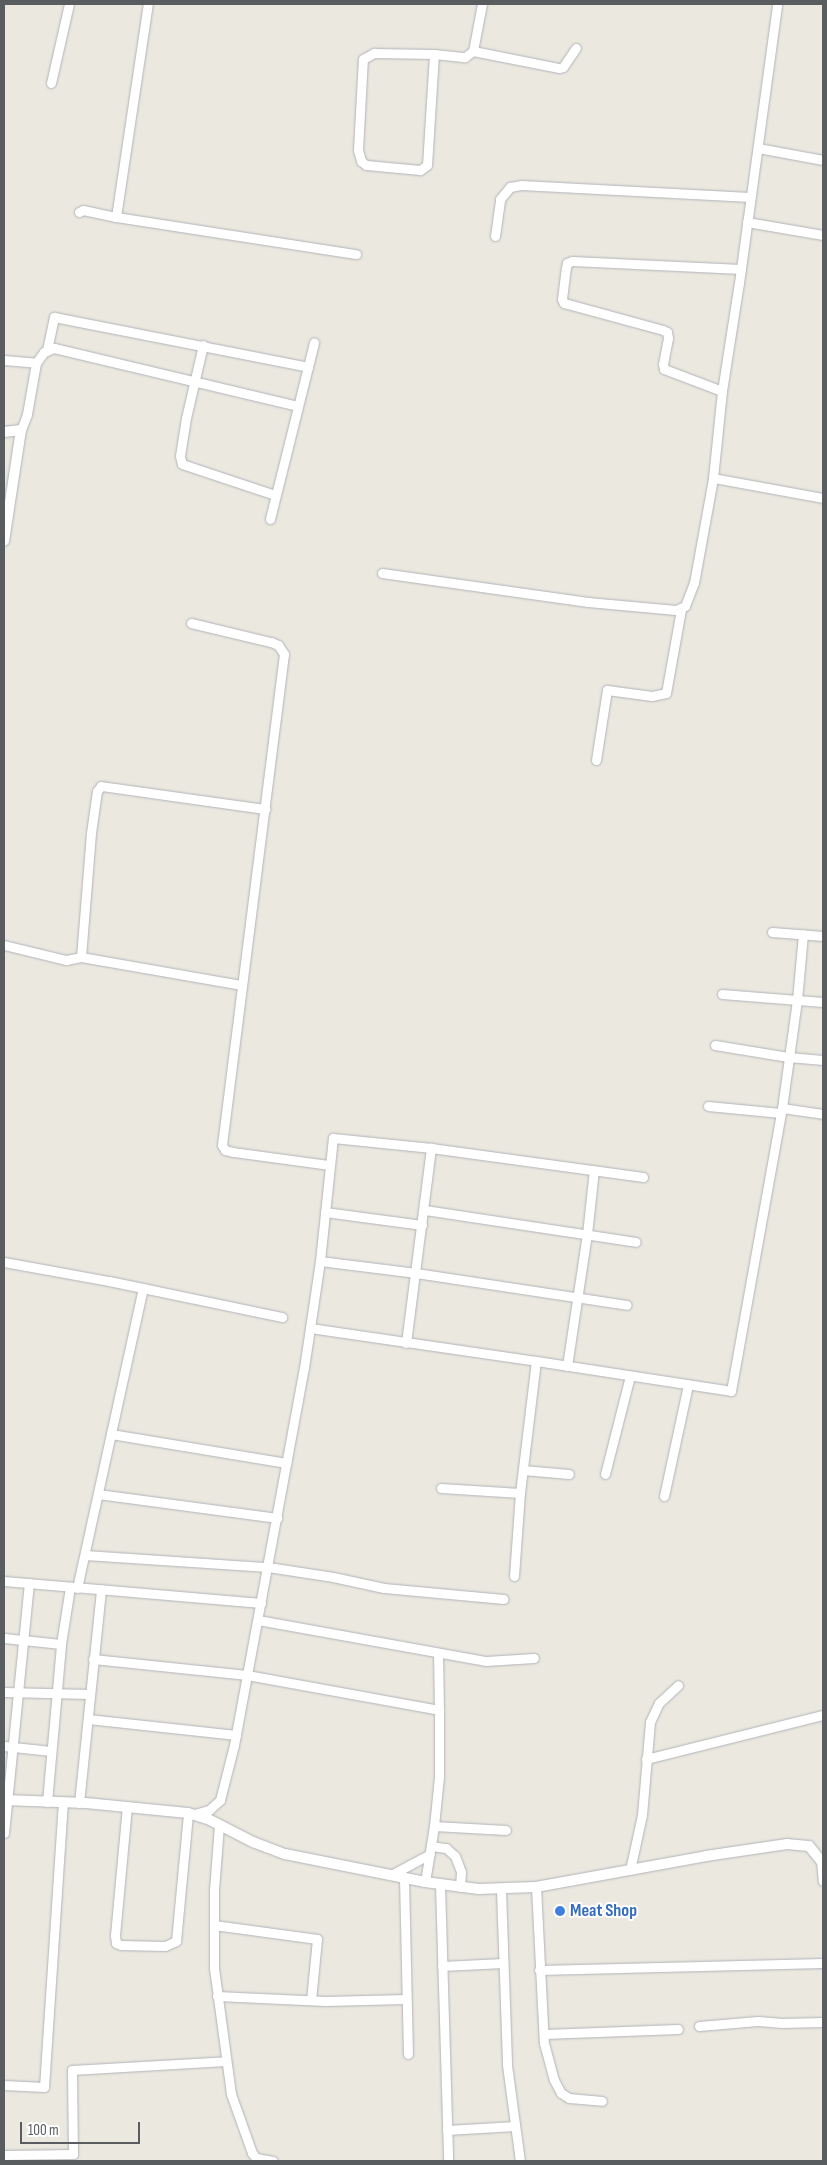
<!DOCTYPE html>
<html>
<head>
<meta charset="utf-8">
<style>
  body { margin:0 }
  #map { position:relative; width:827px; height:2165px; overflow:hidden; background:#ebe8e0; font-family:"Sofia Sans Condensed",sans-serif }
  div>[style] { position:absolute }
  .roads { filter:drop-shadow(0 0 1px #b1b3b7) drop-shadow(0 0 1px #b1b3b7) }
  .minor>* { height:9px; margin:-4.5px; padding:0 4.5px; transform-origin:4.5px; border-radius:4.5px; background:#fff }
  .tertiary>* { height:10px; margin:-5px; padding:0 5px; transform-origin:5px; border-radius:5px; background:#fff }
  .dots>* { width:14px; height:14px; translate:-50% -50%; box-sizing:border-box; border:2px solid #fff; border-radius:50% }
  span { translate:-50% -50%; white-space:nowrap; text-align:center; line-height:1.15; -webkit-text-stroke:4px #fff; paint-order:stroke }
  .shop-label { font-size:18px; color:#366cbe; font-weight:700 }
  .left { translate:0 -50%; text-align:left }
  .frame { position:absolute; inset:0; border:5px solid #595d60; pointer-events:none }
  .scale { position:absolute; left:20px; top:2122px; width:120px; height:22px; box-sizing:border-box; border:2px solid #595d60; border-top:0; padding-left:6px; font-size:15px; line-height:18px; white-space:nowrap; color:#595d60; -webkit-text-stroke:4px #fff; paint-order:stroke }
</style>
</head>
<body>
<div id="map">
  <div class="roads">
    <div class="minor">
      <i style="left:473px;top:51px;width:88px;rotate:11.2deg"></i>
      <i style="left:559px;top:68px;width:4px;rotate:-14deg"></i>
      <i style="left:563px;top:67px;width:23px;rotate:-56deg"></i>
      <i style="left:434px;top:54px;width:111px;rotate:93.6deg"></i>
      <i style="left:427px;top:165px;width:9px;rotate:144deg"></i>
      <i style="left:420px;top:170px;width:54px;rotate:-174.7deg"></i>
      <i style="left:366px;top:165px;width:6px;rotate:-141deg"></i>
      <i style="left:361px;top:161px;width:11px;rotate:-105deg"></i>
      <i style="left:358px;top:150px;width:91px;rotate:-86.9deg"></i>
      <i style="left:363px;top:59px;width:13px;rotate:-29deg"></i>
      <i style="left:374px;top:53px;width:60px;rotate:1deg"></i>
      <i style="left:434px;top:54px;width:31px;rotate:6deg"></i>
      <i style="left:465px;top:57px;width:10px;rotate:-37deg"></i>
      <i style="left:473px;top:51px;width:48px;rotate:-79.2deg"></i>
      <i style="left:51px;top:83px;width:81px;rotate:-77.2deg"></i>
      <i style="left:758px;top:148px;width:66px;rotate:10.5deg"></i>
      <i style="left:79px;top:212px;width:4px;rotate:-27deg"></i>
      <i style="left:83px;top:210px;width:34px;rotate:12deg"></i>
      <i style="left:116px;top:217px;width:243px;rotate:8.8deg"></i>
      <i style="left:116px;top:217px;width:215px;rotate:-81.5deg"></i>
      <i style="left:747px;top:222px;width:77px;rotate:9.7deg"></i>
      <i style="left:495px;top:236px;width:37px;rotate:-82deg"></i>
      <i style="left:500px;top:199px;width:16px;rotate:-50deg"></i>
      <i style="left:510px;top:187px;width:11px;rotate:-10deg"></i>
      <i style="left:521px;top:185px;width:229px;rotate:3deg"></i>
      <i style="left:203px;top:345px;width:75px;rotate:103.1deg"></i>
      <i style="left:186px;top:418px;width:38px;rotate:99deg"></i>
      <i style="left:180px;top:456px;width:8px;rotate:76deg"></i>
      <i style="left:182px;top:464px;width:98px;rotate:18.4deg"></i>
      <i style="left:47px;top:350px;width:34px;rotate:-78deg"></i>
      <i style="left:54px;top:317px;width:259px;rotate:11.1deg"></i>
      <i style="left:4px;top:360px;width:32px;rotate:5deg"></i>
      <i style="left:722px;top:391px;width:62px;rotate:-159.2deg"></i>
      <i style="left:664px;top:369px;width:5px;rotate:-101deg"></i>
      <i style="left:663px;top:364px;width:26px;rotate:-79deg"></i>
      <i style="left:668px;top:338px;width:6px;rotate:-99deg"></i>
      <i style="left:667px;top:332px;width:4px;rotate:-153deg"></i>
      <i style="left:663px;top:330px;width:103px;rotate:-164.7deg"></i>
      <i style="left:564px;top:303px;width:4px;rotate:-117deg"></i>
      <i style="left:562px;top:299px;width:31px;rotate:-83deg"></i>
      <i style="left:566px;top:268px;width:5px;rotate:-79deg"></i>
      <i style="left:567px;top:263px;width:5px;rotate:-22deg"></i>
      <i style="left:572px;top:261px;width:169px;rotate:2.7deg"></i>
      <i style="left:21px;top:430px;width:17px;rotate:-69deg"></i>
      <i style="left:27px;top:414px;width:52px;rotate:-80deg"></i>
      <i style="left:36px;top:363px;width:14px;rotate:-54deg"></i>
      <i style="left:44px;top:352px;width:11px;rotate:-22deg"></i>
      <i style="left:54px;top:348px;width:250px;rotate:13.4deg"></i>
      <i style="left:713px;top:478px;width:112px;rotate:10.3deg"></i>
      <i style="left:270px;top:519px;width:182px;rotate:-76deg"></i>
      <i style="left:382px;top:573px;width:208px;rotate:8deg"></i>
      <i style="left:588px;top:602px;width:88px;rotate:5.2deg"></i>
      <i style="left:676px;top:610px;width:10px;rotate:-24deg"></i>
      <i style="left:685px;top:606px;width:25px;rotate:-69deg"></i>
      <i style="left:694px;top:583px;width:107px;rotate:-79.7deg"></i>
      <i style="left:713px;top:478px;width:87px;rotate:-84.1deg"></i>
      <i style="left:722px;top:391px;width:109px;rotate:-81.1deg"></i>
      <i style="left:739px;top:283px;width:282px;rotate:-82.2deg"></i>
      <i style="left:191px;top:623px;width:82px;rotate:13.4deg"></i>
      <i style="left:271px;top:642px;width:8px;rotate:23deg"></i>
      <i style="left:278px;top:645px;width:11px;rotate:56deg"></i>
      <i style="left:284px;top:654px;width:495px;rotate:97.2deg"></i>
      <i style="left:222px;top:1145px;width:6px;rotate:59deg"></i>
      <i style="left:225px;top:1150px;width:8px;rotate:14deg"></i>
      <i style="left:233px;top:1152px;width:97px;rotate:7.7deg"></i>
      <i style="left:596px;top:760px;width:71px;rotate:-81.1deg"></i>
      <i style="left:607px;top:690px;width:45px;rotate:7.6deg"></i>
      <i style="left:652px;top:696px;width:14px;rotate:-12deg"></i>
      <i style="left:666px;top:693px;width:84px;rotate:-79.8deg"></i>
      <i style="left:772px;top:932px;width:51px;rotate:4.5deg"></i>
      <i style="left:4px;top:945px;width:64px;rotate:13.6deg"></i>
      <i style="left:66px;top:960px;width:15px;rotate:-11deg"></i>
      <i style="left:81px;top:957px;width:162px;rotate:9.9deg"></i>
      <i style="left:81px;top:957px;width:124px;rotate:-85.4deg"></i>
      <i style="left:91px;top:833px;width:42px;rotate:-81.9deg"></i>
      <i style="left:97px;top:791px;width:6px;rotate:-51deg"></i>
      <i style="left:101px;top:786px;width:166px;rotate:8deg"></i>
      <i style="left:722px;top:994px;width:101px;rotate:4.5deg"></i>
      <i style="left:715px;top:1045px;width:74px;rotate:9.3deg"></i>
      <i style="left:788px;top:1057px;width:35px;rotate:5deg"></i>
      <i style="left:708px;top:1106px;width:73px;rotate:5.5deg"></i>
      <i style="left:782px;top:1108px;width:41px;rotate:8.3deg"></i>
      <i style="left:425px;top:1210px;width:213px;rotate:8.6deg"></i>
      <i style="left:325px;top:1212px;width:98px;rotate:7.6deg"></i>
      <i style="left:320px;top:1261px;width:97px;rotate:7.1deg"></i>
      <i style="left:416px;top:1273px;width:213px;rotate:8.6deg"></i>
      <i style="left:4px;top:1262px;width:107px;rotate:10.3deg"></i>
      <i style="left:109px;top:1281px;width:177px;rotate:11.8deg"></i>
      <i style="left:310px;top:1328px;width:228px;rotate:8.3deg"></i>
      <i style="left:406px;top:1343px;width:197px;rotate:-82.7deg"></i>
      <i style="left:567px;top:1366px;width:134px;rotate:-81.4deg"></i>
      <i style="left:587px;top:1234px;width:64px;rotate:-83.8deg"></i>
      <i style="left:111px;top:1434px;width:178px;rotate:9.4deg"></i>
      <i style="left:523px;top:1470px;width:46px;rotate:5deg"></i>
      <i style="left:605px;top:1474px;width:101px;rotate:-75.7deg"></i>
      <i style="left:441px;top:1488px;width:79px;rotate:3.6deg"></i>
      <i style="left:98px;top:1494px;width:181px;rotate:7.6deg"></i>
      <i style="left:664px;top:1496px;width:114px;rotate:-77.8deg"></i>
      <i style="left:85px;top:1555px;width:183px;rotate:3.8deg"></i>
      <i style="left:268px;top:1567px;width:66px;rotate:8.7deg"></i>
      <i style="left:333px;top:1577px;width:52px;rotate:12.2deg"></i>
      <i style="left:384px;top:1588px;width:120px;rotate:5.3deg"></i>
      <i style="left:514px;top:1576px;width:83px;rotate:-85.9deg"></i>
      <i style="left:520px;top:1493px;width:133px;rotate:-83.1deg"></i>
      <i style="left:536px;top:1361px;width:197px;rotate:8.7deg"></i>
      <i style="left:731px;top:1391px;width:288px;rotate:-79.8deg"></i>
      <i style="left:782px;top:1108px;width:109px;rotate:-82.1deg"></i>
      <i style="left:797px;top:1000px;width:66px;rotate:-84.8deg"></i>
      <i style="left:4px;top:1581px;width:258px;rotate:4.9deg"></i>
      <i style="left:77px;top:1588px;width:307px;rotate:-77.6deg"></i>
      <i style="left:258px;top:1620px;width:232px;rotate:10.2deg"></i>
      <i style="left:486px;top:1661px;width:48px;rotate:-3.6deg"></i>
      <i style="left:4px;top:1638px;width:57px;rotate:6deg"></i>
      <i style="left:93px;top:1659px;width:155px;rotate:5.9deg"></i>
      <i style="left:247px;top:1675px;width:195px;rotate:10.3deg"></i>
      <i style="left:439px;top:1710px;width:57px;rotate:-91deg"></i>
      <i style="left:4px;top:1692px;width:86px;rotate:1.3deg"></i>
      <i style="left:88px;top:1719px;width:149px;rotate:6.2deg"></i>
      <i style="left:4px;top:1746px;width:47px;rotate:6.1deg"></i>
      <i style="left:646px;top:1759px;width:182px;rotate:-14deg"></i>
      <i style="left:47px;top:1802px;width:159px;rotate:-84.9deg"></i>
      <i style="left:61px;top:1644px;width:58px;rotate:-81deg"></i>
      <i style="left:79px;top:1803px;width:215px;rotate:-84.1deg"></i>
      <i style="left:127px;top:1806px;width:130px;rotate:95.3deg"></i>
      <i style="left:115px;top:1935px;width:8px;rotate:83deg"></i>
      <i style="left:116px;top:1943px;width:5px;rotate:22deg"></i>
      <i style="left:121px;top:1945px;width:44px;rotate:1.3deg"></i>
      <i style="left:165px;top:1946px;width:12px;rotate:-24deg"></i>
      <i style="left:176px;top:1941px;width:129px;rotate:-84.6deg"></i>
      <i style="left:194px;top:1814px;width:16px;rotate:-15deg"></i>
      <i style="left:209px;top:1810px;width:15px;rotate:-42deg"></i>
      <i style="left:220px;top:1800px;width:57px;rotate:-75.7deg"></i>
      <i style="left:234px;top:1745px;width:383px;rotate:-79.5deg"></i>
      <i style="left:304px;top:1368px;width:108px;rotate:-81.5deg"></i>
      <i style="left:320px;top:1261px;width:124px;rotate:-84deg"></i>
      <i style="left:333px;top:1138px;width:99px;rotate:5.8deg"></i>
      <i style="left:431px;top:1148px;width:214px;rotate:7.8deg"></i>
      <i style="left:219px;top:1825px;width:65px;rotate:94.4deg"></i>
      <i style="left:214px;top:1890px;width:78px;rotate:90deg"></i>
      <i style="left:214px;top:1968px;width:127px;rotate:82.3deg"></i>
      <i style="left:231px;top:2094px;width:63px;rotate:70.4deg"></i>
      <i style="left:252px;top:2153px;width:6px;rotate:51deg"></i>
      <i style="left:256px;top:2158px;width:17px;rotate:10deg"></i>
      <i style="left:434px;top:1826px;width:72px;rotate:3.2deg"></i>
      <i style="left:4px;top:1833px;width:251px;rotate:-84.3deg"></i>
      <i style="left:431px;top:1846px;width:15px;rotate:8deg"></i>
      <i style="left:446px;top:1848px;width:12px;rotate:42deg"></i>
      <i style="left:455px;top:1856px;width:17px;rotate:69deg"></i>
      <i style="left:461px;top:1872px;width:15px;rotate:94deg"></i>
      <i style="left:821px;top:1860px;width:21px;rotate:85deg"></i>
      <i style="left:630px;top:1870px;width:56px;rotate:-77.7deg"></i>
      <i style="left:642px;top:1815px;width:93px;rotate:-85.1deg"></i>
      <i style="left:650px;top:1722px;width:21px;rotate:-65deg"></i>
      <i style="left:659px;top:1703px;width:26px;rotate:-43deg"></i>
      <i style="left:391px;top:1875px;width:44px;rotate:-28.3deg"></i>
      <i style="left:404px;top:1878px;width:176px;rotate:88.7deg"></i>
      <i style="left:425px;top:1882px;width:57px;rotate:-80.9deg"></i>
      <i style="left:434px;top:1826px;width:49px;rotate:-84.2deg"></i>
      <i style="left:439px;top:1777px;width:67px;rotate:-90deg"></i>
      <i style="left:440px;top:1885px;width:276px;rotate:88.3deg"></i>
      <i style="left:536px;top:1887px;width:156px;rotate:87.1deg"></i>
      <i style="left:544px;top:2043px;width:38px;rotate:75deg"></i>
      <i style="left:554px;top:2080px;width:15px;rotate:62deg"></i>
      <i style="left:561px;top:2093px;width:9px;rotate:32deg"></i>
      <i style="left:569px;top:2098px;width:33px;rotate:5deg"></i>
      <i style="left:501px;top:1890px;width:175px;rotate:88deg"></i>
      <i style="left:507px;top:2065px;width:97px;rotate:82.3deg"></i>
      <i style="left:214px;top:1925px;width:104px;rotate:7.7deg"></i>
      <i style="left:317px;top:1939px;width:61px;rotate:95.6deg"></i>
      <i style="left:442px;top:1966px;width:61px;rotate:-2.8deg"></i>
      <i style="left:539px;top:1970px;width:284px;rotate:-1.4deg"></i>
      <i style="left:217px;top:1996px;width:108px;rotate:2.7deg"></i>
      <i style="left:325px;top:2001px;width:81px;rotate:-1.4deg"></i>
      <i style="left:699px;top:2026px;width:59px;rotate:-4.8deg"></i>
      <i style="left:758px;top:2021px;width:24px;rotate:5deg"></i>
      <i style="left:782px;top:2023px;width:41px;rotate:-1.4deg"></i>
      <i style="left:544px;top:2034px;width:134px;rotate:-2.1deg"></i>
      <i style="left:4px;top:2085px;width:40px;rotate:2.9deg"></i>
      <i style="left:44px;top:2087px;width:286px;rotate:-86.2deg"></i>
      <i style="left:447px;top:2130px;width:68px;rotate:-3.4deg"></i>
      <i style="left:4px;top:2155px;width:69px;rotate:-0.8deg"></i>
      <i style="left:73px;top:2154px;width:84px;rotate:-90.7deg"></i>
      <i style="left:72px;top:2070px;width:154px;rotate:-3.3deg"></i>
    </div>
    <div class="tertiary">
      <i style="left:4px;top:432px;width:17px;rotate:-7deg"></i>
      <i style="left:21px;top:430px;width:112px;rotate:98.7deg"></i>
      <i style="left:4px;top:1800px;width:82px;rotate:2.1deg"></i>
      <i style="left:86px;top:1803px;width:102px;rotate:5.6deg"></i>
      <i style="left:188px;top:1813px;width:21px;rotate:17deg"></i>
      <i style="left:208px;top:1819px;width:51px;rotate:27.1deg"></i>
      <i style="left:253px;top:1842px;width:34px;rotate:21deg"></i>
      <i style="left:285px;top:1854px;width:143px;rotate:11.3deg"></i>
      <i style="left:425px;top:1882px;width:54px;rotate:7.4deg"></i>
      <i style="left:479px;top:1889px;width:57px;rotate:-2deg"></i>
      <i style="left:536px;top:1887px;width:173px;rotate:-10.3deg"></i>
      <i style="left:706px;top:1856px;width:82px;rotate:-8.4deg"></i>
      <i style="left:787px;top:1844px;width:22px;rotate:5deg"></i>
      <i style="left:809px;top:1846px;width:22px;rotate:51deg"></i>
    </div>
  </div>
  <div class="dots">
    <i style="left:560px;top:1911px;background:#3f7fe0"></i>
  </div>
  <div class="shop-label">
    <span class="left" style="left:570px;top:1911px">Meat Shop</span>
  </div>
  <div class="frame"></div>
  <div class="scale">100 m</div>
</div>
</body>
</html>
